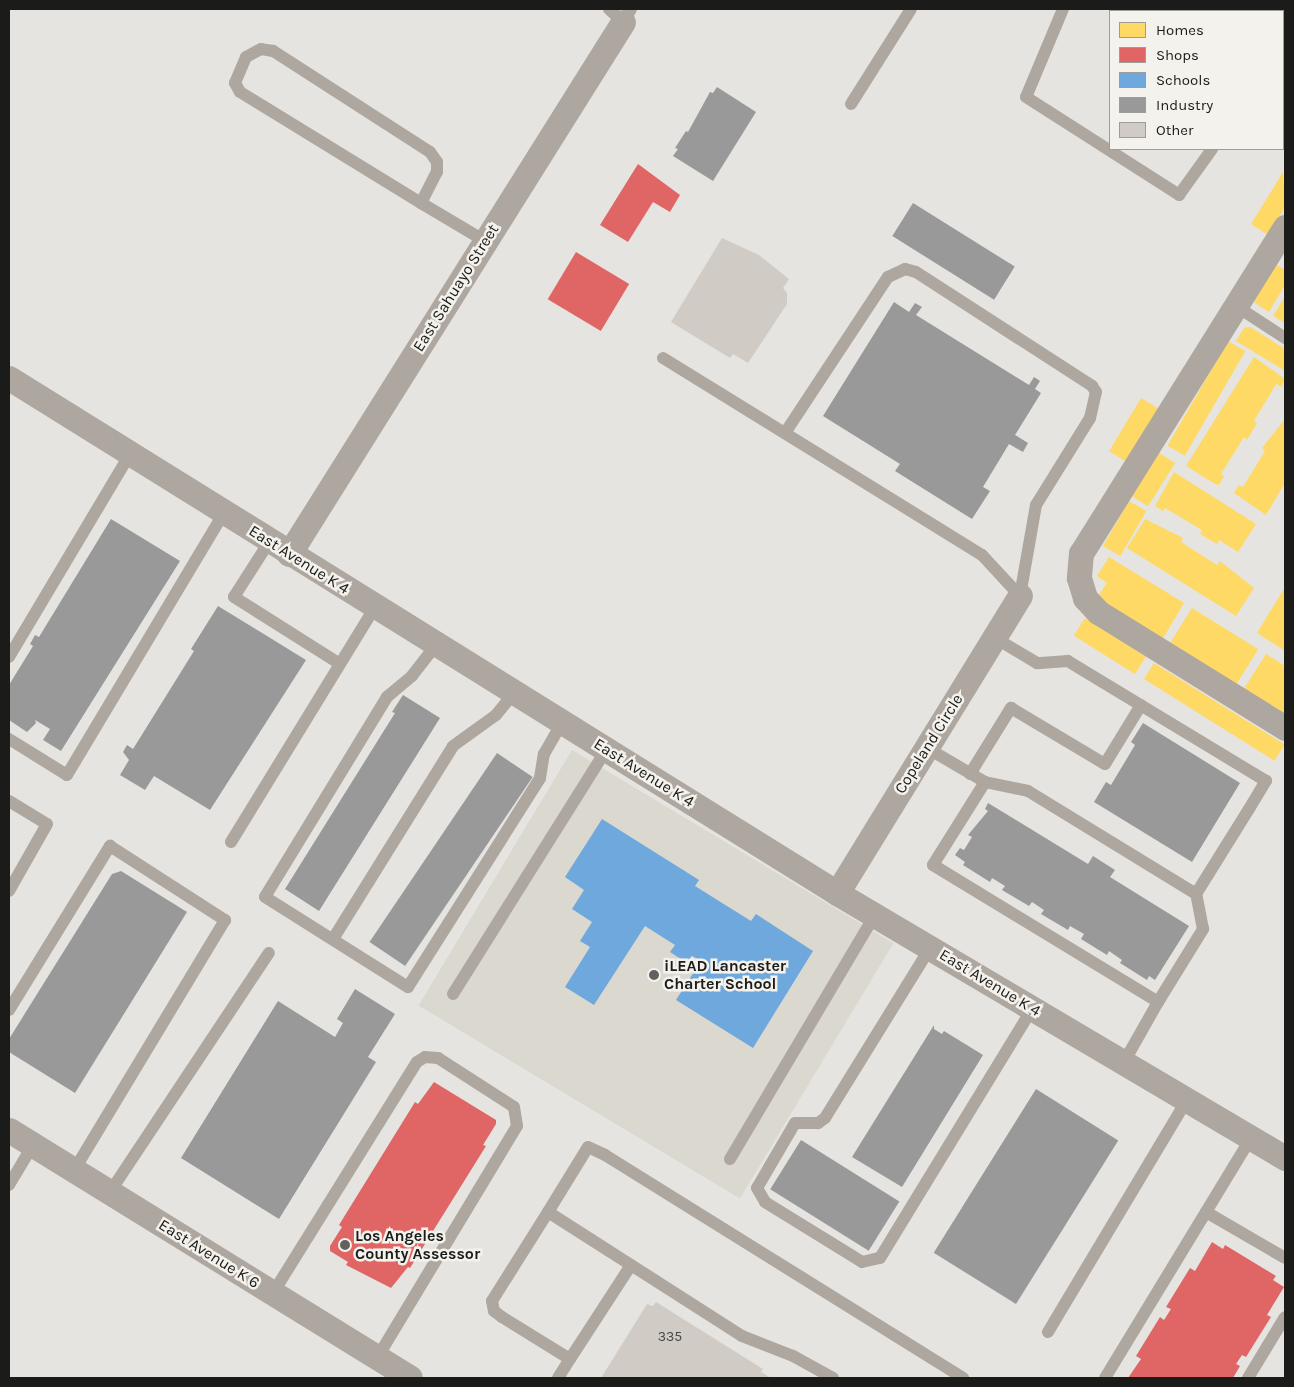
<!DOCTYPE html>
<html>
<head>
<meta charset="utf-8">
<style>
  body { margin:0 }
  #map { position:relative; width:1294px; height:1387px; overflow:hidden; background:#e5e4e0; font-family:Karla,sans-serif }
  div>[style] { position:absolute }
  .built>* { inset:0; background:#dad8cf; transform-origin:0 0 }
  .homes>* { inset:0; background:#ffd966; transform-origin:0 0 }
  .shops>* { inset:0; background:#e06666; transform-origin:0 0 }
  .schools>* { inset:0; background:#6fa8dc }
  .industry>* { inset:0; background:#999; transform-origin:0 0 }
  .building>* { inset:0; background:#d0cbc5 }
  .service>* { height:12px; margin:-6px; padding:0 6px; transform-origin:6px; border-radius:6px; background:#aea79f }
  .minor>* { height:25px; margin:-12.5px; padding:0 12.5px; transform-origin:12.5px; border-radius:12.5px; background:#aea79f }
  .dots>* { width:14px; height:14px; translate:-50% -50%; box-sizing:border-box; border:2px solid #f4f2ec; border-radius:50% }
  span { translate:-50% -50%; white-space:nowrap; text-align:center; line-height:1.15; -webkit-text-stroke:5px #f4f2ec; paint-order:stroke }
  .number-label { font-size:14px; color:#4b4a47 }
  .number-label span { -webkit-text-stroke-width:0 }
  .street-label { font-size:16px; color:#1b1b19 }
  .poi-label { font-size:16px; color:#1b1b19; font-weight:700 }
  .left { translate:0 -50%; text-align:left }
  .frame { position:absolute; inset:0; border:10px solid #1b1b19; pointer-events:none }
  .legend { position:absolute; left:1109px; top:10px; width:175px; height:140px; box-sizing:border-box; background:#f4f2ec; border:1px solid #9d9c98; margin:0; padding:6px 9px; list-style:none; font-size:15px; color:#1b1b19 }
  .legend li { display:flex; align-items:center; gap:10px; height:25px }
  .legend b { width:25px; border:1px solid #9d9c98 }
</style>
</head>
<body>
<div id="map">
  <div class="built">
    <i style="left:572px;top:750px;width:375px;height:298px;rotate:31deg"></i>
  </div>
  <div class="homes">
    <i style="clip-path:polygon(1283px 172px,1285px 207px,1268px 235px,1251px 224px)"></i>
    <i style="clip-path:polygon(1275px 264px,1285px 270px,1285px 285px,1269px 312px,1255px 303px,1254px 299px)"></i>
    <i style="clip-path:polygon(1285px 296px,1285px 323px,1273px 316px)"></i>
    <i style="clip-path:polygon(1250px 327px,1285px 349px,1285px 371px,1236px 341px,1244px 328px)"></i>
    <i style="left:1228px;top:341px;width:20px;height:121px;rotate:30deg"></i>
    <i style="clip-path:polygon(1254px 357px,1285px 379px,1281px 387px,1276px 384px,1254px 421px,1257px 423px,1247px 440px,1244px 437px,1221px 474px,1224px 476px,1219px 485px,1215px 484px,1186px 466px)"></i>
    <i style="left:1141px;top:398px;width:21px;height:62px;rotate:31deg"></i>
    <i style="clip-path:polygon(1285px 419px,1285px 483px,1266px 515px,1234px 493px,1239px 485px,1243px 487px,1265px 451px,1262px 448px)"></i>
    <i style="left:1159px;top:453px;width:19px;height:51px;rotate:32deg"></i>
    <i style="clip-path:polygon(1174px 472px,1256px 524px,1238px 552px,1219px 540px,1217px 544px,1200px 534px,1202px 530px,1165px 508px,1163px 511px,1155px 506px)"></i>
    <i style="left:1129px;top:501px;width:20px;height:52px;rotate:30deg"></i>
    <i style="clip-path:polygon(1145px 519px,1183px 538px,1181px 542px,1217px 565px,1220px 561px,1254px 588px,1236px 616px,1127px 548px)"></i>
    <i style="clip-path:polygon(1109px 557px,1184px 603px,1162px 640px,1096px 599px,1107px 583px,1097px 576px)"></i>
    <i style="clip-path:polygon(1285px 587px,1285px 651px,1257px 633px)"></i>
    <i style="left:1192px;top:608px;width:78px;height:42px;rotate:32deg"></i>
    <i style="left:1085px;top:618px;width:72px;height:21px;rotate:32deg"></i>
    <i style="clip-path:polygon(1266px 654px,1285px 666px,1285px 717px,1243px 690px)"></i>
    <i style="left:1154px;top:663px;width:154px;height:19px;rotate:32deg"></i>
  </div>
  <div class="shops">
    <i style="clip-path:polygon(638px 164px,680px 195px,670px 212px,653px 202px,628px 242px,600px 225px)"></i>
    <i style="left:576px;top:252px;width:62px;height:55px;rotate:31deg"></i>
    <i style="clip-path:polygon(434px 1082px,496px 1120px,496px 1124px,483px 1145px,486px 1146px,410px 1268px,408px 1267px,391px 1288px,346px 1265px,348px 1262px,330px 1251px,330px 1246px,342px 1227px,339px 1225px,415px 1102px,418px 1104px)"></i>
    <i style="clip-path:polygon(1212px 1242px,1223px 1249px,1225px 1245px,1276px 1276px,1273px 1280px,1284px 1287px,1267px 1315px,1271px 1317px,1246px 1357px,1242px 1355px,1236px 1364px,1240px 1366px,1233px 1378px,1128px 1378px,1141px 1359px,1136px 1356px,1160px 1317px,1164px 1320px,1171px 1309px,1166px 1307px,1190px 1268px,1195px 1271px)"></i>
  </div>
  <div class="schools">
    <i style="clip-path:polygon(602px 819px,699px 880px,695px 886px,751px 921px,756px 914px,813px 951px,753px 1048px,676px 1000px,701px 961px,692px 956px,687px 963px,670px 952px,675px 945px,645px 926px,594px 1005px,565px 987px,590px 947px,580px 941px,592px 922px,572px 909px,584px 890px,565px 877px)"></i>
  </div>
  <div class="industry">
    <i style="clip-path:polygon(717px 87px,756px 112px,713px 181px,673px 156px,678px 149px,675px 148px,686px 131px,688px 132px,710px 92px,713px 93px)"></i>
    <i style="left:913px;top:203px;width:120px;height:39px;rotate:32deg"></i>
    <i style="clip-path:polygon(894px 302px,909px 312px,915px 303px,922px 307px,916px 315px,1029px 385px,1034px 377px,1040px 381px,1035px 389px,1041px 393px,1015px 435px,1028px 443px,1023px 452px,1009px 444px,983px 487px,990px 491px,972px 519px,895px 471px,900px 464px,823px 416px)"></i>
    <i style="clip-path:polygon(111px 519px,180px 561px,61px 751px,43px 740px,50px 729px,35px 720px,36px 723px,27px 732px,9px 720px,9px 685px,33px 646px,30px 644px,35px 635px,39px 637px)"></i>
    <i style="clip-path:polygon(218px 606px,306px 660px,210px 810px,154px 776px,145px 790px,120px 775px,129px 760px,123px 752px,127px 745px,133px 749px,194px 651px,191px 649px)"></i>
    <i style="clip-path:polygon(403px 695px,440px 718px,319px 911px,285px 889px,395px 713px,392px 712px)"></i>
    <i style="clip-path:polygon(1143px 723px,1240px 783px,1192px 862px,1094px 802px,1106px 782px,1111px 785px,1135px 745px,1131px 742px)"></i>
    <i style="left:497px;top:753px;width:43px;height:228px;rotate:34deg"></i>
    <i style="clip-path:polygon(988px 803px,1088px 864px,1093px 856px,1115px 870px,1110px 877px,1189px 926px,1155px 980px,1149px 976px,1147px 980px,1120px 963px,1122px 960px,1109px 951px,1107px 955px,1081px 939px,1084px 934px,1070px 926px,1068px 930px,1041px 914px,1044px 910px,1032px 902px,1029px 906px,1002px 890px,1005px 886px,992px 878px,990px 882px,963px 865px,965px 862px,955px 855px,960px 848px,964px 850px,972px 837px,968px 835px,988px 811px,985px 809px)"></i>
    <i style="clip-path:polygon(121px 871px,187px 912px,75px 1093px,9px 1052px,9px 1039px,112px 874px)"></i>
    <i style="clip-path:polygon(355px 989px,395px 1014px,368px 1057px,376px 1062px,279px 1219px,181px 1158px,278px 1001px,335px 1037px,343px 1023px,337px 1019px)"></i>
    <i style="clip-path:polygon(934px 1025px,934px 1029px,942px 1034px,944px 1031px,983px 1055px,902px 1187px,852px 1157px)"></i>
    <i style="left:1036px;top:1089px;width:97px;height:193px;rotate:32deg"></i>
    <i style="left:801px;top:1140px;width:116px;height:58px;rotate:32deg"></i>
  </div>
  <div class="building">
    <i style="clip-path:polygon(1108px 9px,1148px 9px,1147px 11px)"></i>
    <i style="clip-path:polygon(722px 238px,759px 255px,789px 279px,783px 288px,787px 293px,787px 304px,748px 363px,733px 354px,730px 358px,671px 322px)"></i>
    <i style="clip-path:polygon(656px 1302px,763px 1369px,761px 1372px,771px 1378px,601px 1378px,647px 1304px,653px 1306px)"></i>
  </div>
  <div class="service">
    <i style="left:609px;top:9px;width:19px;rotate:43deg"></i>
    <i style="left:623px;top:22px;width:15px;rotate:-58deg"></i>
    <i style="left:1063px;top:9px;width:95px;rotate:112.8deg"></i>
    <i style="left:1026px;top:97px;width:182px;rotate:32.6deg"></i>
    <i style="left:1179px;top:195px;width:57px;rotate:-54.3deg"></i>
    <i style="left:1283px;top:48px;width:4px;rotate:-63deg"></i>
    <i style="left:851px;top:104px;width:112px;rotate:-57.7deg"></i>
    <i style="left:421px;top:203px;width:35px;rotate:-63deg"></i>
    <i style="left:437px;top:172px;width:10px;rotate:-90deg"></i>
    <i style="left:437px;top:162px;width:12px;rotate:-125deg"></i>
    <i style="left:430px;top:152px;width:187px;rotate:-147.2deg"></i>
    <i style="left:273px;top:51px;width:12px;rotate:-171deg"></i>
    <i style="left:261px;top:49px;width:17px;rotate:152deg"></i>
    <i style="left:246px;top:57px;width:28px;rotate:113deg"></i>
    <i style="left:235px;top:83px;width:10px;rotate:61deg"></i>
    <i style="left:240px;top:92px;width:212px;rotate:31.5deg"></i>
    <i style="left:421px;top:203px;width:74px;rotate:30.7deg"></i>
    <i style="left:1236px;top:306px;width:59px;rotate:33.1deg"></i>
    <i style="left:663px;top:358px;width:375px;rotate:31.7deg"></i>
    <i style="left:982px;top:555px;width:56px;rotate:47.2deg"></i>
    <i style="left:785px;top:433px;width:187px;rotate:-56.6deg"></i>
    <i style="left:888px;top:277px;width:19px;rotate:-25deg"></i>
    <i style="left:905px;top:269px;width:11px;rotate:15deg"></i>
    <i style="left:916px;top:272px;width:210px;rotate:32.9deg"></i>
    <i style="left:1092px;top:386px;width:7px;rotate:56deg"></i>
    <i style="left:1096px;top:392px;width:27px;rotate:103deg"></i>
    <i style="left:1090px;top:418px;width:102px;rotate:121.8deg"></i>
    <i style="left:1036px;top:505px;width:92px;rotate:100deg"></i>
    <i style="left:269px;top:542px;width:65px;rotate:122.5deg"></i>
    <i style="left:234px;top:597px;width:125px;rotate:32.3deg"></i>
    <i style="left:436px;top:645px;width:39px;rotate:128deg"></i>
    <i style="left:412px;top:676px;width:33px;rotate:140deg"></i>
    <i style="left:387px;top:697px;width:234px;rotate:121.4deg"></i>
    <i style="left:265px;top:897px;width:169px;rotate:32.2deg"></i>
    <i style="left:408px;top:987px;width:247px;rotate:-57.7deg"></i>
    <i style="left:540px;top:778px;width:24px;rotate:-81deg"></i>
    <i style="left:544px;top:754px;width:36px;rotate:-60deg"></i>
    <i style="left:9px;top:657px;width:236px;rotate:-59.2deg"></i>
    <i style="left:9px;top:739px;width:68px;rotate:31.8deg"></i>
    <i style="left:67px;top:775px;width:305px;rotate:-59.1deg"></i>
    <i style="left:927px;top:748px;width:67px;rotate:30.4deg"></i>
    <i style="left:985px;top:782px;width:44px;rotate:11.8deg"></i>
    <i style="left:1028px;top:791px;width:197px;rotate:31.5deg"></i>
    <i style="left:1196px;top:894px;width:100px;rotate:-58.1deg"></i>
    <i style="left:1249px;top:809px;width:33px;rotate:-59deg"></i>
    <i style="left:1266px;top:781px;width:232px;rotate:-148.8deg"></i>
    <i style="left:1068px;top:661px;width:31px;rotate:176deg"></i>
    <i style="left:1037px;top:663px;width:49px;rotate:-149.2deg"></i>
    <i style="left:970px;top:774px;width:78px;rotate:-58.2deg"></i>
    <i style="left:1011px;top:708px;width:109px;rotate:30.8deg"></i>
    <i style="left:1105px;top:764px;width:69px;rotate:-58.6deg"></i>
    <i style="left:985px;top:782px;width:98px;rotate:122.1deg"></i>
    <i style="left:933px;top:865px;width:263px;rotate:31.3deg"></i>
    <i style="left:1158px;top:1002px;width:69px;rotate:119.5deg"></i>
    <i style="left:9px;top:801px;width:44px;rotate:31.2deg"></i>
    <i style="left:47px;top:824px;width:77px;rotate:119.6deg"></i>
    <i style="left:231px;top:842px;width:276px;rotate:-58.5deg"></i>
    <i style="left:333px;top:939px;width:227px;rotate:-58.1deg"></i>
    <i style="left:453px;top:746px;width:53px;rotate:-35.8deg"></i>
    <i style="left:496px;top:715px;width:28px;rotate:-51deg"></i>
    <i style="left:930px;top:948px;width:200px;rotate:121.7deg"></i>
    <i style="left:825px;top:1118px;width:9px;rotate:144deg"></i>
    <i style="left:818px;top:1123px;width:23px;rotate:180deg"></i>
    <i style="left:795px;top:1123px;width:75px;rotate:120.3deg"></i>
    <i style="left:757px;top:1188px;width:16px;rotate:60deg"></i>
    <i style="left:765px;top:1202px;width:114px;rotate:31.7deg"></i>
    <i style="left:862px;top:1262px;width:18px;rotate:-13deg"></i>
    <i style="left:880px;top:1258px;width:292px;rotate:-58.6deg"></i>
    <i style="left:453px;top:994px;width:288px;rotate:-57.9deg"></i>
    <i style="left:1158px;top:1002px;width:86px;rotate:-58.3deg"></i>
    <i style="left:1203px;top:929px;width:36px;rotate:-101deg"></i>
    <i style="left:9px;top:1010px;width:193px;rotate:-58.4deg"></i>
    <i style="left:110px;top:846px;width:137px;rotate:32.8deg"></i>
    <i style="left:225px;top:920px;width:292px;rotate:121.1deg"></i>
    <i style="left:730px;top:1159px;width:284px;rotate:-59.3deg"></i>
    <i style="left:9px;top:1185px;width:47px;rotate:-59deg"></i>
    <i style="left:110px;top:1192px;width:287px;rotate:-56.4deg"></i>
    <i style="left:548px;top:1212px;width:105px;rotate:122.2deg"></i>
    <i style="left:492px;top:1301px;width:10px;rotate:79deg"></i>
    <i style="left:494px;top:1311px;width:10px;rotate:37deg"></i>
    <i style="left:502px;top:1317px;width:80px;rotate:31.7deg"></i>
    <i style="left:570px;top:1359px;width:112px;rotate:-57deg"></i>
    <i style="left:1206px;top:1212px;width:91px;rotate:30.2deg"></i>
    <i style="left:273px;top:1293px;width:272px;rotate:-58.1deg"></i>
    <i style="left:417px;top:1062px;width:9px;rotate:-32deg"></i>
    <i style="left:425px;top:1057px;width:13px;rotate:4deg"></i>
    <i style="left:438px;top:1058px;width:90px;rotate:32.8deg"></i>
    <i style="left:514px;top:1107px;width:19px;rotate:81deg"></i>
    <i style="left:517px;top:1126px;width:271px;rotate:121.1deg"></i>
    <i style="left:1048px;top:1332px;width:270px;rotate:-59.1deg"></i>
    <i style="left:558px;top:1378px;width:22px;rotate:-58deg"></i>
    <i style="left:833px;top:1378px;width:46px;rotate:-151.2deg"></i>
    <i style="left:793px;top:1356px;width:55px;rotate:-158.6deg"></i>
    <i style="left:742px;top:1336px;width:230px;rotate:-147.4deg"></i>
    <i style="left:548px;top:1212px;width:76px;rotate:-58.4deg"></i>
    <i style="left:588px;top:1147px;width:19px;rotate:25deg"></i>
    <i style="left:605px;top:1155px;width:422px;rotate:31.9deg"></i>
    <i style="left:1105px;top:1378px;width:281px;rotate:-58.7deg"></i>
    <i style="left:1248px;top:1378px;width:71px;rotate:-58.8deg"></i>
  </div>
  <div class="minor">
    <i style="left:1285px;top:227px;width:385px;rotate:122deg"></i>
    <i style="left:1081px;top:553px;width:25px;rotate:95deg"></i>
    <i style="left:1079px;top:578px;width:21px;rotate:73deg"></i>
    <i style="left:1085px;top:598px;width:19px;rotate:47deg"></i>
    <i style="left:1098px;top:612px;width:220px;rotate:31.8deg"></i>
    <i style="left:9px;top:378px;width:975px;rotate:31.88deg"></i>
    <i style="left:837px;top:893px;width:521px;rotate:30.61deg"></i>
    <i style="left:289px;top:554px;width:628px;rotate:-57.88deg"></i>
    <i style="left:837px;top:893px;width:349px;rotate:-58.4deg"></i>
    <i style="left:9px;top:1130px;width:471px;rotate:31.7deg"></i>
  </div>
  <div class="dots">
    <i style="left:654px;top:975px;background:#62615f"></i>
    <i style="left:345px;top:1245px;background:#62615f"></i>
  </div>
  <div class="number-label">
    <span style="left:670px;top:1337px">335</span>
  </div>
  <div class="street-label">
    <span style="left:456px;top:288px;rotate:-58deg">East Sahuayo Street</span>
    <span style="left:299px;top:560px;rotate:32deg">East Avenue K 4</span>
    <span style="left:929px;top:744px;rotate:-58deg">Copeland Circle</span>
    <span style="left:644px;top:773px;rotate:32deg">East Avenue K 4</span>
    <span style="left:990px;top:983px;rotate:31deg">East Avenue K 4</span>
    <span style="left:209px;top:1254px;rotate:32deg">East Avenue K 6</span>
  </div>
  <div class="poi-label">
    <span class="left" style="left:664px;top:975px">iLEAD Lancaster<br>Charter School</span>
    <span class="left" style="left:355px;top:1245px">Los Angeles<br>County Assessor</span>
  </div>
  <div class="frame"></div>
  <ul class="legend">
  <li><b style="height:14px;background:#ffd966"></b>Homes</li>
  <li><b style="height:14px;background:#e06666"></b>Shops</li>
  <li><b style="height:14px;background:#6fa8dc"></b>Schools</li>
  <li><b style="height:14px;background:#999"></b>Industry</li>
  <li><b style="height:14px;background:#d0cbc5"></b>Other</li>
  </ul>
</div>
</body>
</html>
